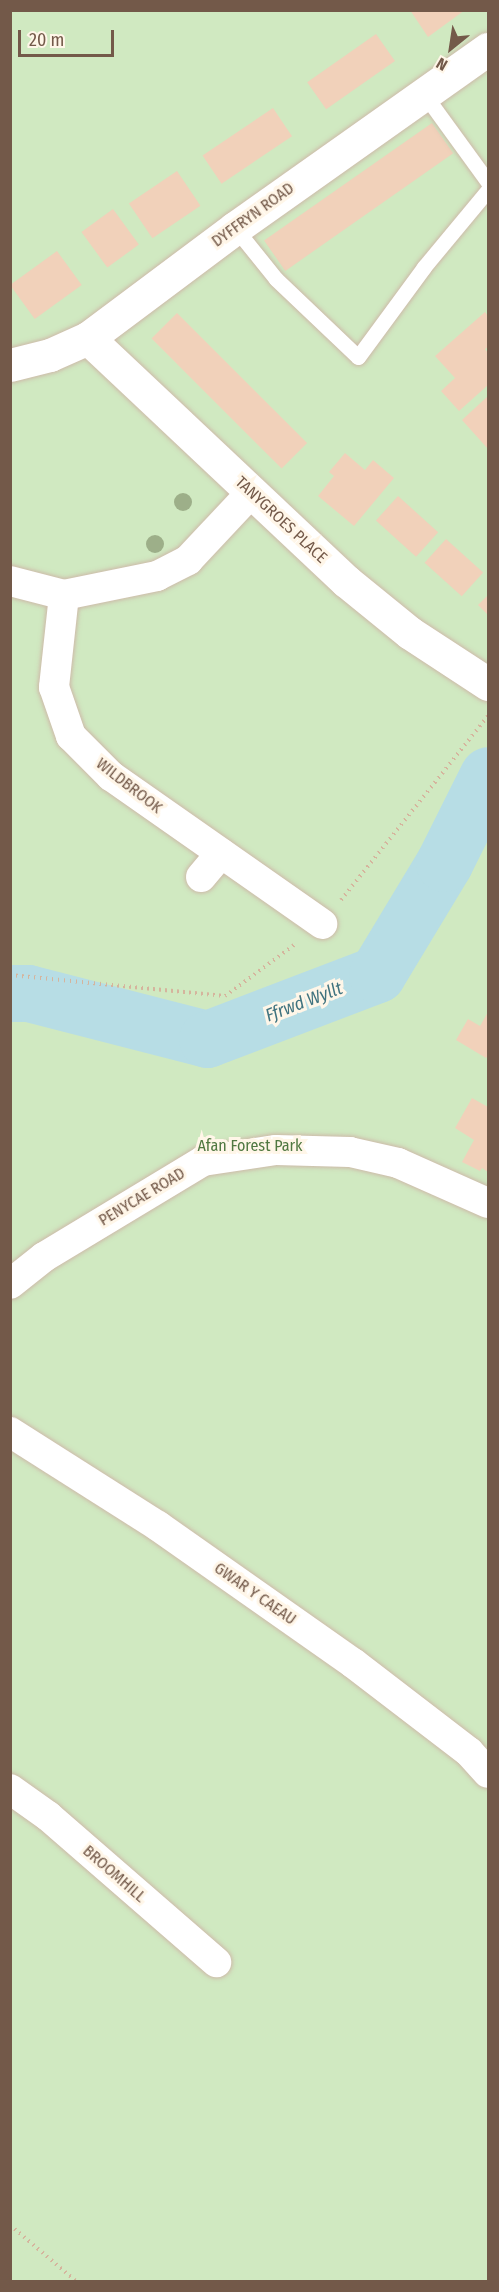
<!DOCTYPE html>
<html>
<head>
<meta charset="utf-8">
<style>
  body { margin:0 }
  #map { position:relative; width:499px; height:2292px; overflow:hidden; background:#fcf2e2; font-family:"Fira Sans Condensed",sans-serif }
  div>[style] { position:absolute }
  .green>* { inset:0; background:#d0e9c1; transform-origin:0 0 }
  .water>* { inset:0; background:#b7dde5 }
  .river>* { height:57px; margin:-28.5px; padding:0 28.5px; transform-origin:28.5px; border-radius:28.5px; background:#b7dde5 }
  .building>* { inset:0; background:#f1d1ba; transform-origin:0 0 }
  .path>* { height:4px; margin-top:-2px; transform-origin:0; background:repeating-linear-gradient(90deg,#d5b49d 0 1.5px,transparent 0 6px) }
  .roads { filter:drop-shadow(0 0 2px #cdbaa9) drop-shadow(0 0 2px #cdbaa9) }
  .service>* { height:15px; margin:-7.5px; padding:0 7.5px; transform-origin:7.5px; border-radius:7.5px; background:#fff }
  .minor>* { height:30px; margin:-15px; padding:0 15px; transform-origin:15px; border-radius:15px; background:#fff }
  .tertiary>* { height:33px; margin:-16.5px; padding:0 16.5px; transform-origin:16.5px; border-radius:16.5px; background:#fff }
  .trees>* { width:18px; height:18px; margin:-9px; border-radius:50%; background:#9daf89 }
  span { translate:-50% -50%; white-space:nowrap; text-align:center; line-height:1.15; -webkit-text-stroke:6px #fff6e8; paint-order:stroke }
  .street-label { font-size:16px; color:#735949 }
  .park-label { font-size:16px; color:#507841 }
  .water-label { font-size:18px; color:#40737f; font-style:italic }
  .frame { position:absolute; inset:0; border:12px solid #735949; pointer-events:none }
  .north { position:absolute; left:421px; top:18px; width:60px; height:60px; -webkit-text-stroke:4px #fff6e8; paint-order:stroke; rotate:210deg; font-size:16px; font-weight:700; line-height:24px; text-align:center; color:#735949 }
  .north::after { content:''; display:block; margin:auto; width:21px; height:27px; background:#735949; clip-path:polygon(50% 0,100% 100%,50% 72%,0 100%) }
  .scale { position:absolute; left:18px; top:30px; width:96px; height:27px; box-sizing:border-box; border:3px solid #735949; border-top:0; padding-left:8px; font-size:18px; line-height:21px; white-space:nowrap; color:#735949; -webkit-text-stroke:4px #fff6e8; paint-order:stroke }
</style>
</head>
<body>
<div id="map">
  <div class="green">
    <i style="left:11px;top:11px;width:477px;height:2270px"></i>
  </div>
  <div class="water">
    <i style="clip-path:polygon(488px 751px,488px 814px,405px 954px,375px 937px,473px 762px)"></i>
  </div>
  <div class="river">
    <i style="left:10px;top:993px;width:18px"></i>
    <i style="left:28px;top:993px;width:185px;rotate:14.4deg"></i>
    <i style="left:207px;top:1039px;width:182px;rotate:-20.9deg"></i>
    <i style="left:377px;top:974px;width:130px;rotate:-58.9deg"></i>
    <i style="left:444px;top:863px;width:98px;rotate:-63.4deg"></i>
  </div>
  <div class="building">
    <i style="clip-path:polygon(410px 10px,465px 10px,428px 37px)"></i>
    <i style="left:376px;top:34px;width:33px;height:84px;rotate:55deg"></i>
    <i style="left:273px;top:108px;width:34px;height:85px;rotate:56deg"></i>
    <i style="left:432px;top:123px;width:37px;height:205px;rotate:55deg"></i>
    <i style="left:177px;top:171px;width:42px;height:58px;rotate:56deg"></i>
    <i style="left:113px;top:209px;width:44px;height:39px;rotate:54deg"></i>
    <i style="left:57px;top:251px;width:42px;height:58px;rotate:54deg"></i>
    <i style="clip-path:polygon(485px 312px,488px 316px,488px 347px,485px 349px,488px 353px,488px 385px,459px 411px,441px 391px,455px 378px,435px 356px)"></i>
    <i style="left:177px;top:313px;width:184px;height:36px;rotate:45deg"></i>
    <i style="clip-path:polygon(488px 396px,488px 449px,462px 420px)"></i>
    <i style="clip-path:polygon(345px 453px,365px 470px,373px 460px,394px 478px,354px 526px,318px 496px,334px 476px,329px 472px)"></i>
    <i style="left:398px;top:496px;width:54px;height:33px;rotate:42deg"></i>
    <i style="left:446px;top:539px;width:50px;height:32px;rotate:42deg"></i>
    <i style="clip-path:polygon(488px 595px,488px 615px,478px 605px)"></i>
    <i style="clip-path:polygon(488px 1012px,488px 1055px,486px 1058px,456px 1040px,468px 1019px,480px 1026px)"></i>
    <i style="clip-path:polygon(472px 1098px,488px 1107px,488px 1172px,482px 1168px,480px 1171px,462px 1162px,474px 1140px,455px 1128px)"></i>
  </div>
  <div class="path">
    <i style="left:341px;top:900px;width:236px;rotate:-51.4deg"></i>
    <i style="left:10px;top:975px;width:216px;rotate:5.6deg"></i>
    <i style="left:225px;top:996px;width:89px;rotate:-36.4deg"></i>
    <i style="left:10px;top:2225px;width:88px;rotate:40.4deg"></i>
  </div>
  <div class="roads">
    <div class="service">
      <i style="left:424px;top:94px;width:109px;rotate:54deg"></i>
      <i style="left:235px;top:228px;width:65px;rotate:51.2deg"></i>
      <i style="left:276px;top:279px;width:113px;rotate:43.6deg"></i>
      <i style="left:358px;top:357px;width:112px;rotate:-53.7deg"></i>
      <i style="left:424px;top:267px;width:100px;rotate:-50.3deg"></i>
    </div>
    <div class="minor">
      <i style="left:10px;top:581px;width:56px;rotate:14.5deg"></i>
      <i style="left:64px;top:595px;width:95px;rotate:-11.5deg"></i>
      <i style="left:157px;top:576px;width:35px;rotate:-27deg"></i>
      <i style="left:188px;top:560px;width:92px;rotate:-46.8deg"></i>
      <i style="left:64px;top:595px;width:93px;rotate:96.2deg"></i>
      <i style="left:54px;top:687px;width:52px;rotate:70.9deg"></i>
      <i style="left:71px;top:736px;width:57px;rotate:45deg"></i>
      <i style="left:111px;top:776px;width:258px;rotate:35deg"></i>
      <i style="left:201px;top:877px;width:31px;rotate:-50deg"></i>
      <i style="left:10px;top:1284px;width:43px;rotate:-38.5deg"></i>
      <i style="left:44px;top:1257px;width:186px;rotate:-31.1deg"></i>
      <i style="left:203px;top:1161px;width:74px;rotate:-8.6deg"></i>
      <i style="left:276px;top:1150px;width:74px;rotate:1.5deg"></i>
      <i style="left:350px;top:1152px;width:49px;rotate:12.9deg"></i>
      <i style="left:398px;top:1163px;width:98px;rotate:24deg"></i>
      <i style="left:10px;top:1432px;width:175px;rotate:32.4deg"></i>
      <i style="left:158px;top:1526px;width:238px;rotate:35.1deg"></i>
      <i style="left:353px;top:1663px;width:146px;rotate:37.5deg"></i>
      <i style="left:469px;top:1752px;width:28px;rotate:48deg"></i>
      <i style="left:10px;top:1789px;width:47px;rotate:35.4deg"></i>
      <i style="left:48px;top:1816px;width:223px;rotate:41deg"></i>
    </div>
    <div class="tertiary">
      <i style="left:88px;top:338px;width:354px;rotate:43.3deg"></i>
      <i style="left:346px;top:581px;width:82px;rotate:39.1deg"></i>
      <i style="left:410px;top:633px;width:93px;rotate:33.2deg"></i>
      <i style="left:10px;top:365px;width:41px;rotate:-14deg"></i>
      <i style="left:50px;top:355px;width:42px;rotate:-24.1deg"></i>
      <i style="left:88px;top:338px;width:184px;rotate:-36.8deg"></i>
      <i style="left:235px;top:228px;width:310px;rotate:-35.3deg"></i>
    </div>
  </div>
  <div class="trees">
    <i style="left:183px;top:502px"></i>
    <i style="left:155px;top:544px"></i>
  </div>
  <div class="street-label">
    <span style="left:253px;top:215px;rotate:-36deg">DYFFRYN ROAD</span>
    <span style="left:281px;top:520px;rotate:43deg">TANYGROES PLACE</span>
    <span style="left:129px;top:786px;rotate:38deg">WILDBROOK</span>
    <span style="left:142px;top:1197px;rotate:-31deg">PENYCAE ROAD</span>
    <span style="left:255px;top:1594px;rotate:35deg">GWAR Y CAEAU</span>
    <span style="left:114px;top:1874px;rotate:41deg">BROOMHILL</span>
  </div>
  <div class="park-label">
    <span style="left:250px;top:1146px">Afan Forest Park</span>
  </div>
  <div class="water-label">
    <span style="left:304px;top:1002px;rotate:-21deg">Ffrwd Wyllt</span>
  </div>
  <div class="frame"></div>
  <div class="north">N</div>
  <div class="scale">20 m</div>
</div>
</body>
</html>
